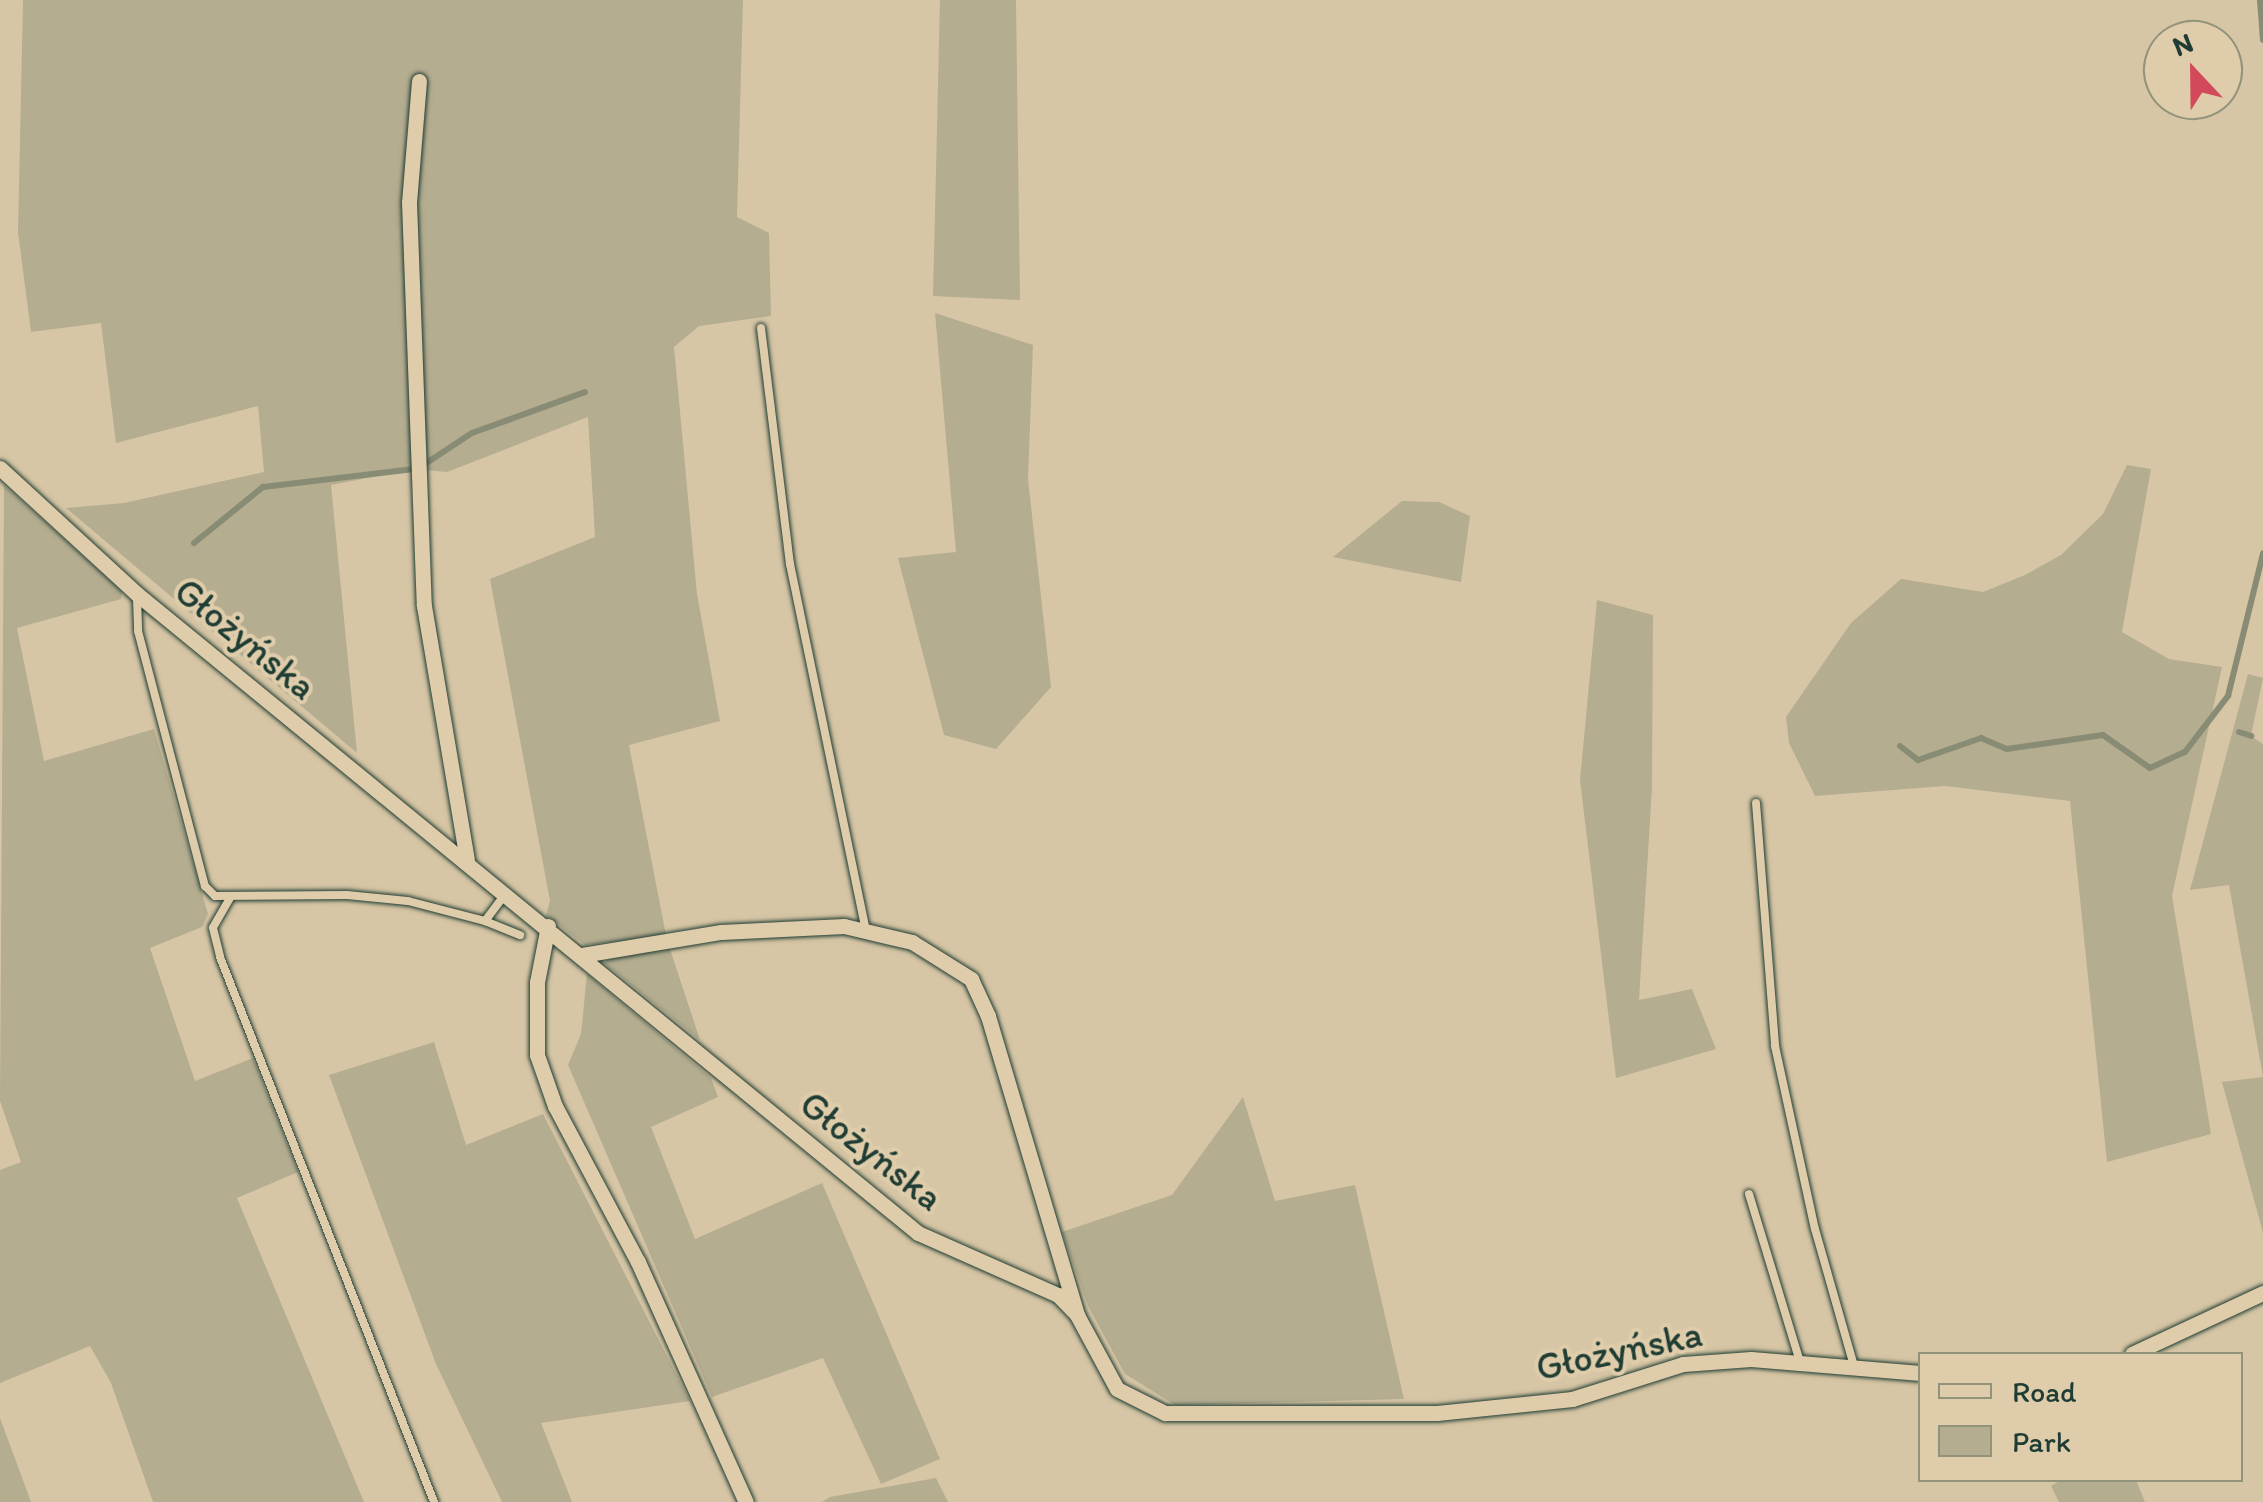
<!DOCTYPE html>
<html>
<head>
<meta charset="utf-8">
<style>
  body { margin:0 }
  #map { position:relative; width:2263px; height:1502px; overflow:hidden; background:#d7c6a5; font-family:Itim,sans-serif }
  div>[style] { position:absolute }
  .green>* { inset:0; background:#b5ad90 }
  .stream>* { height:6px; margin:-3px; padding:0 3px; transform-origin:3px; border-radius:3px; background:#898c75 }
  .roads { filter:drop-shadow(0 0 2px #1f3d34) drop-shadow(0 0 2px #1f3d34) }
  .lane>* { height:8px; margin:-4px; padding:0 4px; transform-origin:4px; border-radius:4px; background:#dfccaa }
  .street>* { height:15px; margin:-7.5px; padding:0 7.5px; transform-origin:7.5px; border-radius:7.5px; background:#dfccaa }
  span { translate:-50% -50%; white-space:nowrap; text-align:center; line-height:1.15; -webkit-text-stroke:8px #dfccaa; paint-order:stroke }
  .street-label { font-size:38px; color:#1f3d34 }
  .legend { position:absolute; left:1918px; top:1352px; width:325px; height:130px; box-sizing:border-box; background:#dfccaa; border:2px solid #92937b; margin:0; padding:12px 18px; list-style:none; font-size:30px; color:#1f3d34 }
  .legend li { display:flex; align-items:center; gap:20px; height:50px }
  .legend b { width:50px; border:2px solid #92937b }
  .north { position:absolute; left:2143px; top:20px; width:100px; height:100px; box-sizing:border-box; background:#dfccaa; border:2px solid #92937b; border-radius:50%; rotate:338deg; font-size:28px; font-weight:700; line-height:40px; text-align:center; color:#1f3d34 }
  .north::after { content:''; display:block; margin:auto; width:35px; height:45px; background:#d1495b; clip-path:polygon(50% 0,100% 100%,50% 72%,0 100%) }
</style>
</head>
<body>
<div id="map">
  <div class="green">
    <i style="clip-path:polygon(23px 0,743px 0,737px 217px,769px 233px,771px 316px,699px 326px,674px 347px,697px 594px,720px 721px,629px 745px,666px 935px,585px 945px,546px 915px,550px 901px,490px 579px,595px 537px,588px 417px,447px 472px,414px 469px,331px 485px,357px 753px,66px 508px,124px 503px,264px 472px,258px 406px,116px 443px,101px 323px,31px 332px,18px 232px)"></i>
    <i style="clip-path:polygon(940px 0,1016px 0,1020px 300px,933px 296px)"></i>
    <i style="clip-path:polygon(935px 313px,1033px 345px,1028px 479px,1051px 687px,996px 749px,944px 735px,898px 558px,956px 552px)"></i>
    <i style="clip-path:polygon(2127px 465px,2151px 469px,2122px 632px,2169px 659px,2222px 667px,2172px 896px,2211px 1134px,2107px 1162px,2070px 801px,1945px 786px,1815px 796px,1789px 743px,1786px 717px,1851px 623px,1901px 579px,1983px 592px,2025px 575px,2061px 555px,2103px 514px)"></i>
    <i style="clip-path:polygon(4px 485px,122px 591px,121px 599px,17px 628px,44px 761px,154px 729px,208px 914px,202px 927px,150px 948px,195px 1081px,253px 1058px,298px 1172px,237px 1198px,364px 1502px,153px 1502px,111px 1383px,90px 1346px,0 1383px,0 1170px,21px 1162px,0 1101px)"></i>
    <i style="clip-path:polygon(1402px 501px,1439px 502px,1470px 516px,1461px 582px,1333px 557px)"></i>
    <i style="clip-path:polygon(1597px 600px,1653px 615px,1652px 788px,1639px 1000px,1692px 989px,1716px 1049px,1616px 1078px,1580px 780px)"></i>
    <i style="clip-path:polygon(2248px 674px,2263px 678px,2251px 736px,2263px 744px,2263px 1233px,2222px 1082px,2263px 1077px,2229px 885px,2190px 890px)"></i>
    <i style="clip-path:polygon(669px 946px,700px 1040px,604px 963px,614px 955px)"></i>
    <i style="clip-path:polygon(587px 974px,711px 1078px,718px 1097px,651px 1127px,695px 1239px,822px 1183px,940px 1459px,881px 1484px,823px 1358px,712px 1397px,568px 1065px,581px 1034px)"></i>
    <i style="clip-path:polygon(434px 1042px,466px 1145px,543px 1114px,690px 1401px,541px 1423px,572px 1502px,502px 1502px,436px 1364px,329px 1075px)"></i>
    <i style="clip-path:polygon(1243px 1097px,1275px 1201px,1355px 1185px,1404px 1399px,1175px 1405px,1125px 1374px,1088px 1306px,1062px 1232px,1172px 1195px)"></i>
    <i style="clip-path:polygon(0 1418px,31px 1502px,0 1502px)"></i>
    <i style="clip-path:polygon(936px 1478px,948px 1502px,822px 1502px,830px 1497px)"></i>
    <i style="clip-path:polygon(2061px 1480px,2136px 1480px,2145px 1502px,2059px 1502px,2051px 1486px)"></i>
  </div>
  <div class="stream">
    <i style="left:2260px;top:0;width:40px;rotate:85.7deg"></i>
    <i style="left:428px;top:462px;width:53px;rotate:-33.4deg"></i>
    <i style="left:472px;top:433px;width:120px;rotate:-19.9deg"></i>
    <i style="left:194px;top:543px;width:89px;rotate:-39.1deg"></i>
    <i style="left:263px;top:487px;width:152px;rotate:-6.8deg"></i>
    <i style="left:2239px;top:732px;width:13px;rotate:18deg"></i>
    <i style="left:1900px;top:746px;width:23px;rotate:38deg"></i>
    <i style="left:1918px;top:760px;width:67px;rotate:-19.2deg"></i>
    <i style="left:1981px;top:738px;width:28px;rotate:23deg"></i>
    <i style="left:2007px;top:749px;width:97px;rotate:-8.3deg"></i>
    <i style="left:2103px;top:735px;width:57px;rotate:35.1deg"></i>
    <i style="left:2150px;top:768px;width:38px;rotate:-25deg"></i>
    <i style="left:2185px;top:752px;width:71px;rotate:-52.5deg"></i>
    <i style="left:2228px;top:696px;width:147px;rotate:-76.2deg"></i>
  </div>
  <div class="roads">
    <div class="lane">
      <i style="left:761px;top:328px;width:238px;rotate:83deg"></i>
      <i style="left:790px;top:564px;width:375px;rotate:78.3deg"></i>
      <i style="left:137px;top:598px;width:33px;rotate:88deg"></i>
      <i style="left:138px;top:631px;width:264px;rotate:75.3deg"></i>
      <i style="left:205px;top:886px;width:14px;rotate:45deg"></i>
      <i style="left:215px;top:896px;width:132px;rotate:-0.4deg"></i>
      <i style="left:347px;top:895px;width:61px;rotate:5.6deg"></i>
      <i style="left:408px;top:901px;width:80px;rotate:14.6deg"></i>
      <i style="left:485px;top:921px;width:31px;rotate:-53deg"></i>
      <i style="left:1756px;top:803px;width:244px;rotate:85.5deg"></i>
      <i style="left:1775px;top:1046px;width:187px;rotate:77.7deg"></i>
      <i style="left:1815px;top:1229px;width:142px;rotate:74.1deg"></i>
      <i style="left:230px;top:898px;width:34px;rotate:120deg"></i>
      <i style="left:213px;top:928px;width:30px;rotate:76deg"></i>
      <i style="left:220px;top:957px;width:586px;rotate:68.56deg"></i>
      <i style="left:485px;top:921px;width:38px;rotate:22deg"></i>
      <i style="left:1749px;top:1194px;width:172px;rotate:73.1deg"></i>
    </div>
    <div class="street">
      <i style="left:419px;top:81px;width:121px;rotate:94.7deg"></i>
      <i style="left:409px;top:202px;width:404px;rotate:87.9deg"></i>
      <i style="left:424px;top:606px;width:257px;rotate:80.4deg"></i>
      <i style="left:0;top:468px;width:186px;rotate:42.6deg"></i>
      <i style="left:137px;top:594px;width:1009px;rotate:39.29deg"></i>
      <i style="left:918px;top:1233px;width:153px;rotate:23.9deg"></i>
      <i style="left:1058px;top:1295px;width:28px;rotate:46deg"></i>
      <i style="left:1077px;top:1315px;width:84px;rotate:61.6deg"></i>
      <i style="left:1117px;top:1389px;width:54px;rotate:26.6deg"></i>
      <i style="left:1165px;top:1413px;width:272px"></i>
      <i style="left:1437px;top:1413px;width:136px;rotate:-5.9deg"></i>
      <i style="left:1572px;top:1399px;width:116px;rotate:-17.5deg"></i>
      <i style="left:1683px;top:1364px;width:68px;rotate:-4.2deg"></i>
      <i style="left:1751px;top:1359px;width:170px;rotate:4.7deg"></i>
      <i style="left:548px;top:926px;width:57px;rotate:101.1deg"></i>
      <i style="left:537px;top:982px;width:73px;rotate:90deg"></i>
      <i style="left:537px;top:1055px;width:54px;rotate:70.6deg"></i>
      <i style="left:555px;top:1106px;width:177px;rotate:62deg"></i>
      <i style="left:638px;top:1262px;width:263px;rotate:65.8deg"></i>
      <i style="left:582px;top:955px;width:141px;rotate:-9.4deg"></i>
      <i style="left:721px;top:932px;width:123px;rotate:-2.8deg"></i>
      <i style="left:844px;top:926px;width:70px;rotate:13.2deg"></i>
      <i style="left:912px;top:942px;width:70px;rotate:32.1deg"></i>
      <i style="left:971px;top:979px;width:41px;rotate:65.3deg"></i>
      <i style="left:988px;top:1016px;width:308px;rotate:73.4deg"></i>
      <i style="left:2132px;top:1354px;width:145px;rotate:-25deg"></i>
    </div>
  </div>
  <div class="street-label">
    <span style="left:245px;top:639px;rotate:39deg">Głożyńska</span>
    <span style="left:871px;top:1151px;rotate:38deg">Głożyńska</span>
    <span style="left:1619px;top:1351px;rotate:-12deg">Głożyńska</span>
  </div>
  <ul class="legend">
  <li><b style="height:12px;background:#dfccaa"></b>Road</li>
  <li><b style="height:28px;background:#b5ad90"></b>Park</li>
  </ul>
  <div class="north">N</div>
</div>
</body>
</html>
